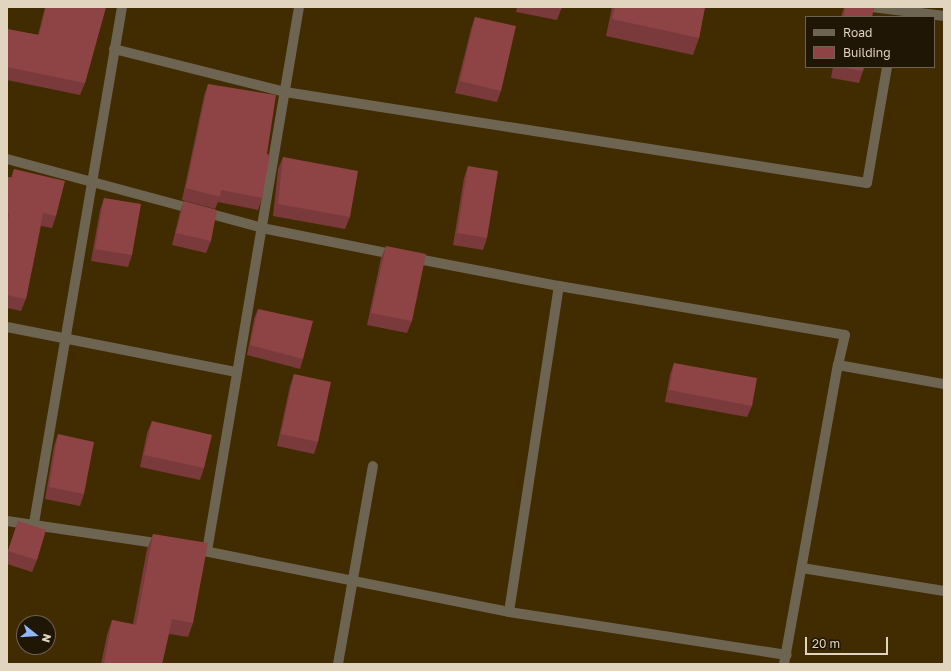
<!DOCTYPE html>
<html>
<head>
<meta charset="utf-8">
<style>
  body { margin:0 }
  #map { position:relative; width:951px; height:671px; overflow:hidden; background:#412b00; font-family:"Golos Text",sans-serif }
  div>[style] { position:absolute }
  .minor>* { height:10px; margin:-5px; padding:0 5px; transform-origin:5px; border-radius:5px; background:#6e6452 }
  .wall>* { inset:0; background:#7a3a3b }
  .building>* { inset:0; background:#8e4445 }
  span { translate:-50% -50%; white-space:nowrap; text-align:center; line-height:1.15; -webkit-text-stroke:4px #201606; paint-order:stroke }
  .frame { position:absolute; inset:0; border:8px solid #e2d5bf; pointer-events:none }
  .legend { position:absolute; left:805px; top:16px; width:130px; height:52px; box-sizing:border-box; background:#201606; border:1px solid #6e6250; margin:0; padding:5px 7px; list-style:none; font-size:12px; color:#e2d5bf }
  .legend li { display:flex; align-items:center; gap:8px; height:20px }
  .legend b { width:20px; border:1px solid #6e6250 }
  .north { position:absolute; left:16px; top:615px; width:40px; height:40px; box-sizing:border-box; background:#201606; border:1px solid #6e6250; border-radius:50%; rotate:107deg; font-size:11px; font-weight:700; line-height:16px; text-align:center; color:#e2d5bf }
  .north::after { content:''; display:block; margin:auto; width:14px; height:18px; background:#90b8fd; clip-path:polygon(50% 0,100% 100%,50% 72%,0 100%) }
  .scale { position:absolute; left:805px; top:637px; width:83px; height:18px; box-sizing:border-box; border:2px solid #e2d5bf; border-top:0; padding-left:5px; font-size:12px; line-height:14px; white-space:nowrap; color:#e2d5bf; -webkit-text-stroke:3px #201606; paint-order:stroke }
</style>
</head>
<body>
<div id="map">
  <div class="minor">
    <i style="left:872px;top:7px;width:73px;rotate:7.1deg"></i>
    <i style="left:114px;top:49px;width:176px;rotate:14.1deg"></i>
    <i style="left:285px;top:92px;width:589px;rotate:8.89deg"></i>
    <i style="left:867px;top:183px;width:118px;rotate:-80.2deg"></i>
    <i style="left:7px;top:159px;width:264px;rotate:15.1deg"></i>
    <i style="left:262px;top:228px;width:138px;rotate:11.3deg"></i>
    <i style="left:413px;top:258px;width:149px;rotate:10.9deg"></i>
    <i style="left:7px;top:327px;width:234px;rotate:11.1deg"></i>
    <i style="left:7px;top:521px;width:157px;rotate:8.4deg"></i>
    <i style="left:34px;top:523px;width:523px;rotate:-80.32deg"></i>
    <i style="left:194px;top:549px;width:321px;rotate:11.3deg"></i>
    <i style="left:509px;top:612px;width:330px;rotate:-81.3deg"></i>
    <i style="left:559px;top:286px;width:290px;rotate:9.7deg"></i>
    <i style="left:845px;top:335px;width:31px;rotate:103deg"></i>
    <i style="left:207px;top:551px;width:552px;rotate:-80.4deg"></i>
    <i style="left:802px;top:568px;width:144px;rotate:9.2deg"></i>
    <i style="left:509px;top:612px;width:281px;rotate:8.8deg"></i>
    <i style="left:338px;top:664px;width:201px;rotate:-80deg"></i>
    <i style="left:784px;top:664px;width:304px;rotate:-79.8deg"></i>
    <i style="left:838px;top:365px;width:108px;rotate:10.2deg"></i>
  </div>
  <div class="wall">
    <i style="clip-path:polygon(45px 7px,106px 7px,85px 83px,80px 95px,7px 80px,7px 29px,38px 35px)"></i>
    <i style="clip-path:polygon(517px 7px,562px 7px,557px 20px,516px 12px)"></i>
    <i style="clip-path:polygon(612px 7px,705px 7px,699px 38px,693px 55px,606px 36px)"></i>
    <i style="clip-path:polygon(844px 7px,874px 7px,872px 17px,841px 17px)"></i>
    <i style="clip-path:polygon(475px 17px,501px 91px,497px 102px,455px 93px,471px 29px)"></i>
    <i style="clip-path:polygon(833px 67px,864px 67px,863px 71px,859px 83px,831px 78px)"></i>
    <i style="clip-path:polygon(208px 84px,267px 154px,262px 198px,258px 210px,218px 202px,215px 209px,182px 200px,204px 96px)"></i>
    <i style="clip-path:polygon(283px 157px,350px 217px,345px 229px,273px 216px,278px 169px)"></i>
    <i style="clip-path:polygon(468px 166px,487px 238px,483px 250px,453px 245px,464px 178px)"></i>
    <i style="clip-path:polygon(14px 169px,56px 216px,52px 228px,41px 226px,26px 299px,21px 311px,7px 308px,7px 177px,11px 177px)"></i>
    <i style="clip-path:polygon(104px 198px,132px 255px,128px 267px,91px 261px,100px 210px)"></i>
    <i style="clip-path:polygon(184px 201px,211px 241px,206px 253px,172px 245px,180px 212px)"></i>
    <i style="clip-path:polygon(386px 246px,412px 321px,407px 333px,367px 325px,381px 258px)"></i>
    <i style="clip-path:polygon(258px 309px,303px 359px,300px 369px,247px 355px,254px 319px)"></i>
    <i style="clip-path:polygon(674px 363px,752px 406px,747px 417px,665px 402px,670px 375px)"></i>
    <i style="clip-path:polygon(294px 374px,318px 442px,314px 454px,277px 446px,290px 386px)"></i>
    <i style="clip-path:polygon(152px 421px,204px 468px,200px 480px,140px 467px,147px 433px)"></i>
    <i style="clip-path:polygon(58px 434px,84px 494px,80px 506px,45px 499px,54px 446px)"></i>
    <i style="clip-path:polygon(18px 521px,37px 560px,32px 572px,7px 564px,7px 554px)"></i>
    <i style="clip-path:polygon(153px 534px,193px 623px,188px 637px,169px 634px,162px 664px,101px 664px,107px 635px,112px 620px,133px 624px,147px 549px)"></i>
  </div>
  <div class="building">
    <i style="clip-path:polygon(46px 7px,106px 7px,85px 83px,7px 67px,7px 29px,39px 35px)"></i>
    <i style="clip-path:polygon(553px 7px,562px 7px,561px 9px)"></i>
    <i style="clip-path:polygon(615px 7px,705px 7px,699px 38px,612px 19px)"></i>
    <i style="clip-path:polygon(845px 7px,874px 7px,872px 17px,844px 17px)"></i>
    <i style="clip-path:polygon(475px 17px,516px 26px,501px 91px,460px 81px)"></i>
    <i style="clip-path:polygon(838px 67px,864px 67px,863px 71px)"></i>
    <i style="clip-path:polygon(208px 84px,276px 95px,267px 154px,270px 155px,262px 198px,221px 190px,220px 197px,186px 188px)"></i>
    <i style="clip-path:polygon(283px 157px,358px 171px,350px 217px,278px 204px)"></i>
    <i style="clip-path:polygon(468px 166px,498px 171px,487px 238px,457px 233px)"></i>
    <i style="clip-path:polygon(14px 169px,65px 181px,56px 216px,43px 213px,26px 299px,7px 295px,7px 225px,9px 214px,7px 213px,7px 177px,12px 178px)"></i>
    <i style="clip-path:polygon(104px 198px,141px 204px,132px 255px,95px 249px)"></i>
    <i style="clip-path:polygon(184px 201px,217px 210px,211px 241px,176px 233px)"></i>
    <i style="clip-path:polygon(386px 246px,426px 254px,412px 321px,371px 313px)"></i>
    <i style="clip-path:polygon(258px 309px,313px 321px,303px 359px,250px 345px)"></i>
    <i style="clip-path:polygon(674px 363px,757px 378px,752px 406px,669px 390px)"></i>
    <i style="clip-path:polygon(294px 374px,331px 382px,318px 442px,281px 434px)"></i>
    <i style="clip-path:polygon(152px 421px,212px 435px,204px 468px,144px 455px)"></i>
    <i style="clip-path:polygon(58px 434px,94px 442px,84px 494px,49px 487px)"></i>
    <i style="clip-path:polygon(18px 521px,46px 530px,37px 560px,8px 551px)"></i>
    <i style="clip-path:polygon(153px 534px,208px 543px,193px 623px,172px 619px,162px 664px,104px 664px,112px 620px,136px 625px)"></i>
  </div>
  <div class="frame"></div>
  <ul class="legend">
  <li><b style="height:5px;background:#6e6452"></b>Road</li>
  <li><b style="height:11px;background:#8e4445"></b>Building</li>
  </ul>
  <div class="north">N</div>
  <div class="scale">20 m</div>
</div>
</body>
</html>
